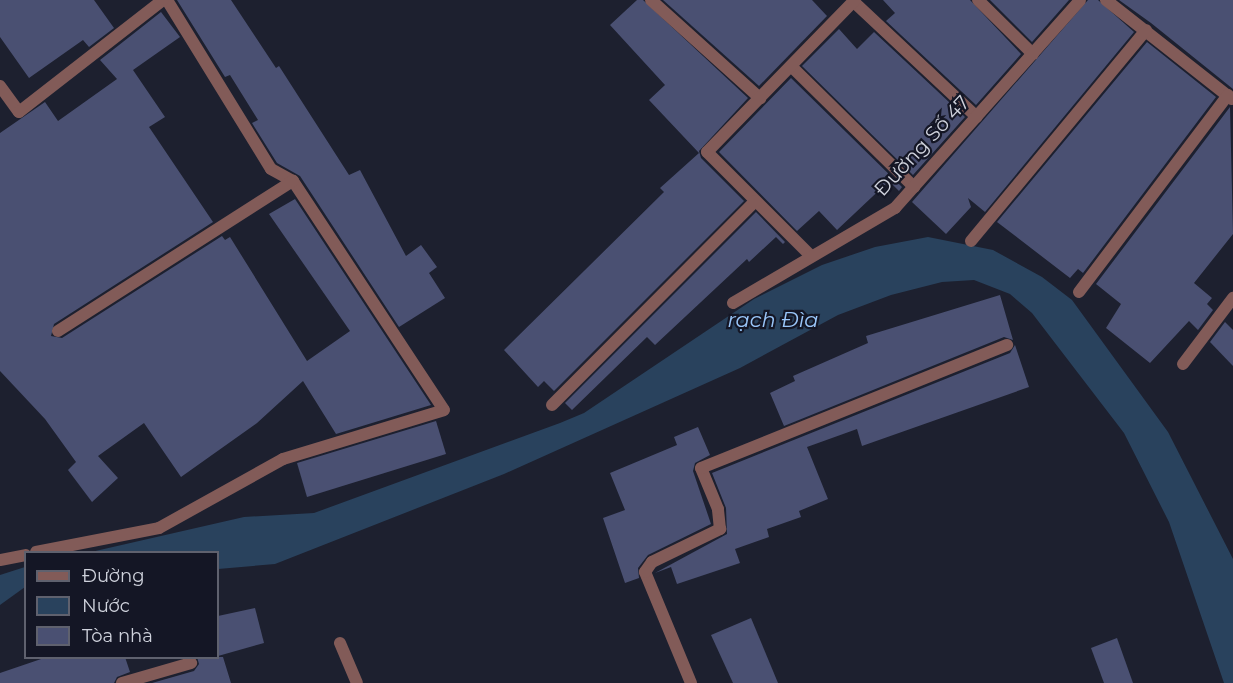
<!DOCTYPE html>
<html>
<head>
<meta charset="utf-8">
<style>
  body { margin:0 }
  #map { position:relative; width:1233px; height:683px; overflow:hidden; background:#1d202f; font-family:Montserrat,sans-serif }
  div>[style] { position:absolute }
  .water>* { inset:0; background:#29425d }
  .building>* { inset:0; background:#4a5072 }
  .lane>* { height:12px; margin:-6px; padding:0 6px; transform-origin:6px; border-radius:6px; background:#825b58 }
  .street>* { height:12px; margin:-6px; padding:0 6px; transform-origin:6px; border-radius:6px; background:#825b58 }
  span { translate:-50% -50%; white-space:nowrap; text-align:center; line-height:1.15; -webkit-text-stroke:4.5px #141625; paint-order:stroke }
  .street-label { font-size:20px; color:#cfd2dc }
  .water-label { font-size:21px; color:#99c5f8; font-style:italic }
  .legend { position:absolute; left:24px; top:551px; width:195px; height:108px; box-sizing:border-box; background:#141625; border:2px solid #5f616e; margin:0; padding:8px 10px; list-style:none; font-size:18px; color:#cfd2dc }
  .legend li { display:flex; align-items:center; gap:12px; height:30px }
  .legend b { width:30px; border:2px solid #5f616e }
</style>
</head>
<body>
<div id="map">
  <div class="water">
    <i style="clip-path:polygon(928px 237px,993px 250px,1042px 277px,1072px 300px,1168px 432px,1233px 559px,1233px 683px,1224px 683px,1169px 522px,1124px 433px,1032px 313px,1010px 294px,974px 280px,942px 282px,891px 295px,838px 315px,740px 368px,504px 474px,275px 564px,218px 569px,218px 552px,91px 552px,244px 517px,314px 513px,560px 423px,584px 413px,754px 299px,822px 265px,875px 247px)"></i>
    <i style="clip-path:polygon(25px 567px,25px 587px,0 605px,0 575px)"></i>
  </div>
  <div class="building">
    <i style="clip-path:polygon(0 0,94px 0,114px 28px,89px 47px,83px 40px,29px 78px,0 37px)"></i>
    <i style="clip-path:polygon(177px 0,231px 0,276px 68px,279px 66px,349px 175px,360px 170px,406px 256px,421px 245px,437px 267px,429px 273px,445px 298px,399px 327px,300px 176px,277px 163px,252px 123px,258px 120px,230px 75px,225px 77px)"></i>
    <i style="clip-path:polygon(637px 0,643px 0,748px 98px,699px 151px,701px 158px,744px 201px,554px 391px,544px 381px,538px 387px,504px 350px,664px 192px,660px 188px,699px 153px,649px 100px,665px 85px,610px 25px)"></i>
    <i style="clip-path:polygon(663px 0,812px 0,827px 16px,759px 86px)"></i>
    <i style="clip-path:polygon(883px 0,970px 0,1021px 54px,976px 105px,886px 21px,895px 13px)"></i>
    <i style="clip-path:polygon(990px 0,1069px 0,1032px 42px)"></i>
    <i style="clip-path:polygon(1088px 0,1098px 0,1134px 32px,985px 212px,968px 198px,971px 207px,946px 234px,912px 202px)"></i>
    <i style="clip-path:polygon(1119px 0,1233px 0,1233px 89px,1151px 23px)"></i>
    <i style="clip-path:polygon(161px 12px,180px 37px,133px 70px,165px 117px,149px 127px,213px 222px,54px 324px,51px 336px,62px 338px,222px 236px,225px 240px,230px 237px,307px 361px,350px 331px,269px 214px,295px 199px,431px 405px,336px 434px,303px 381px,257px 423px,181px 477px,144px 423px,98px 456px,118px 478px,92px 502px,68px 470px,76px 462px,45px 419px,0 371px,0 133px,45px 102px,58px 121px,117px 79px,100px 60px)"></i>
    <i style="clip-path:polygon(839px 29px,857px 49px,874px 32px,965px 117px,913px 175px,802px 66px)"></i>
    <i style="clip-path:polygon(1147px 42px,1216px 97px,1083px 273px,1078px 269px,1070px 278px,997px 222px)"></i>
    <i style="clip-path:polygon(791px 78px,902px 187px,899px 191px,889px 181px,837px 230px,819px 211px,797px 231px,719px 152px)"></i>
    <i style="clip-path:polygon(1230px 107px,1233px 234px,1194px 283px,1212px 298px,1207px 304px,1213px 310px,1198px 330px,1189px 321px,1150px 363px,1106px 328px,1121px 304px,1096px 284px)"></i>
    <i style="clip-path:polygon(756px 212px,785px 242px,783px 244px,776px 237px,749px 262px,747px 259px,655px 345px,647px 337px,572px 410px,565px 403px)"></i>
    <i style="clip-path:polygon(1000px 295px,1013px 340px,1004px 337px,784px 426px,770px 393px,795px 381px,793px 376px,868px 343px,866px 336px)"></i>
    <i style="clip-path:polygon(1225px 322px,1233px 330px,1233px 366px,1210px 342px)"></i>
    <i style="clip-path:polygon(1015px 345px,1029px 387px,862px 446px,857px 429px,807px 447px,828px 499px,799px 511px,801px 517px,767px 529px,769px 537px,735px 549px,740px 563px,677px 584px,671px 567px,655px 573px,727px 534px,726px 508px,712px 473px,1010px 353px)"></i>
    <i style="clip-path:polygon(436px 421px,446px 454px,307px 497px,297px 463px)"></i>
    <i style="clip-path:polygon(698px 427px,710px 455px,695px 463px,693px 471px,711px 524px,648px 555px,638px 568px,639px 578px,625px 583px,603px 518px,625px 510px,610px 473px,677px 445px,674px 437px)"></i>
    <i style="clip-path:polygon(255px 608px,264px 643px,218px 656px,218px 616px)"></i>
    <i style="clip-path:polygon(751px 618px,778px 683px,733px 683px,711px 635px)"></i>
    <i style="clip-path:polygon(1117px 638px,1133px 683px,1104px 683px,1091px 648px)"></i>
    <i style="clip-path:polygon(47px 657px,125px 657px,130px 672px,117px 677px,114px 683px,0 683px,0 673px)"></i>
    <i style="clip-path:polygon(197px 657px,223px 657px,231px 683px,152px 683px,194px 671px,199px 664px)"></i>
  </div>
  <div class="lane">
    <i style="left:167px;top:0;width:198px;rotate:58.4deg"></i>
    <i style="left:271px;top:169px;width:25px;rotate:29deg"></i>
    <i style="left:293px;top:181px;width:274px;rotate:56.6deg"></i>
    <i style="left:651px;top:0;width:147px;rotate:42deg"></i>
    <i style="left:978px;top:0;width:77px;rotate:44.5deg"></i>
    <i style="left:1106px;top:0;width:160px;rotate:38.2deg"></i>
    <i style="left:854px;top:2px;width:168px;rotate:43.1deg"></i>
    <i style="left:793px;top:68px;width:170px;rotate:44.5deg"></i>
    <i style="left:0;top:86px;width:32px;rotate:54deg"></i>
    <i style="left:19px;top:112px;width:182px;rotate:-37.9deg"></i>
    <i style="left:971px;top:241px;width:274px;rotate:-50.3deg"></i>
    <i style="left:811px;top:256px;width:147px;rotate:-135deg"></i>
    <i style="left:707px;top:152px;width:212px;rotate:-45.8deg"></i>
    <i style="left:1079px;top:292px;width:247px;rotate:-52.9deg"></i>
    <i style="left:733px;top:303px;width:188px;rotate:-30.4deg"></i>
    <i style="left:895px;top:208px;width:278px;rotate:-48.3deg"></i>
    <i style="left:1183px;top:364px;width:83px;rotate:-52.9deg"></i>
    <i style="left:552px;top:405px;width:288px;rotate:-45.1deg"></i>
    <i style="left:340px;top:643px;width:43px;rotate:67deg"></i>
    <i style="left:691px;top:683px;width:120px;rotate:-112.5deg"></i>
    <i style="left:645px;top:572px;width:12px;rotate:-55deg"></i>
    <i style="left:652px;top:562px;width:76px;rotate:-25.9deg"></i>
    <i style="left:720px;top:529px;width:20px;rotate:-96deg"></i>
    <i style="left:718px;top:509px;width:44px;rotate:-112.5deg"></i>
    <i style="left:701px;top:468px;width:330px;rotate:-21.9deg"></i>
  </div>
  <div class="street">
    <i style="left:58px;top:331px;width:279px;rotate:-32.6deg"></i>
    <i style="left:36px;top:552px;width:125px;rotate:-11deg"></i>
    <i style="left:159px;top:528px;width:142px;rotate:-29.1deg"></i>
    <i style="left:283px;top:459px;width:168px;rotate:-16.9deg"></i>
    <i style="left:0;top:560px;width:26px;rotate:-11deg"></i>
    <i style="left:122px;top:683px;width:72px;rotate:-16.2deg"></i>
  </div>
  <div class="street-label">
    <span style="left:922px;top:146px;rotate:-47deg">Đường Số 47</span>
  </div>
  <div class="water-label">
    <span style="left:773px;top:320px">rạch Đìa</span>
  </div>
  <ul class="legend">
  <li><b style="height:8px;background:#825b58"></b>Đường</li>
  <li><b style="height:16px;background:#29425d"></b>Nước</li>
  <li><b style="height:16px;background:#4a5072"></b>Tòa nhà</li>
  </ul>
</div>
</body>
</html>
